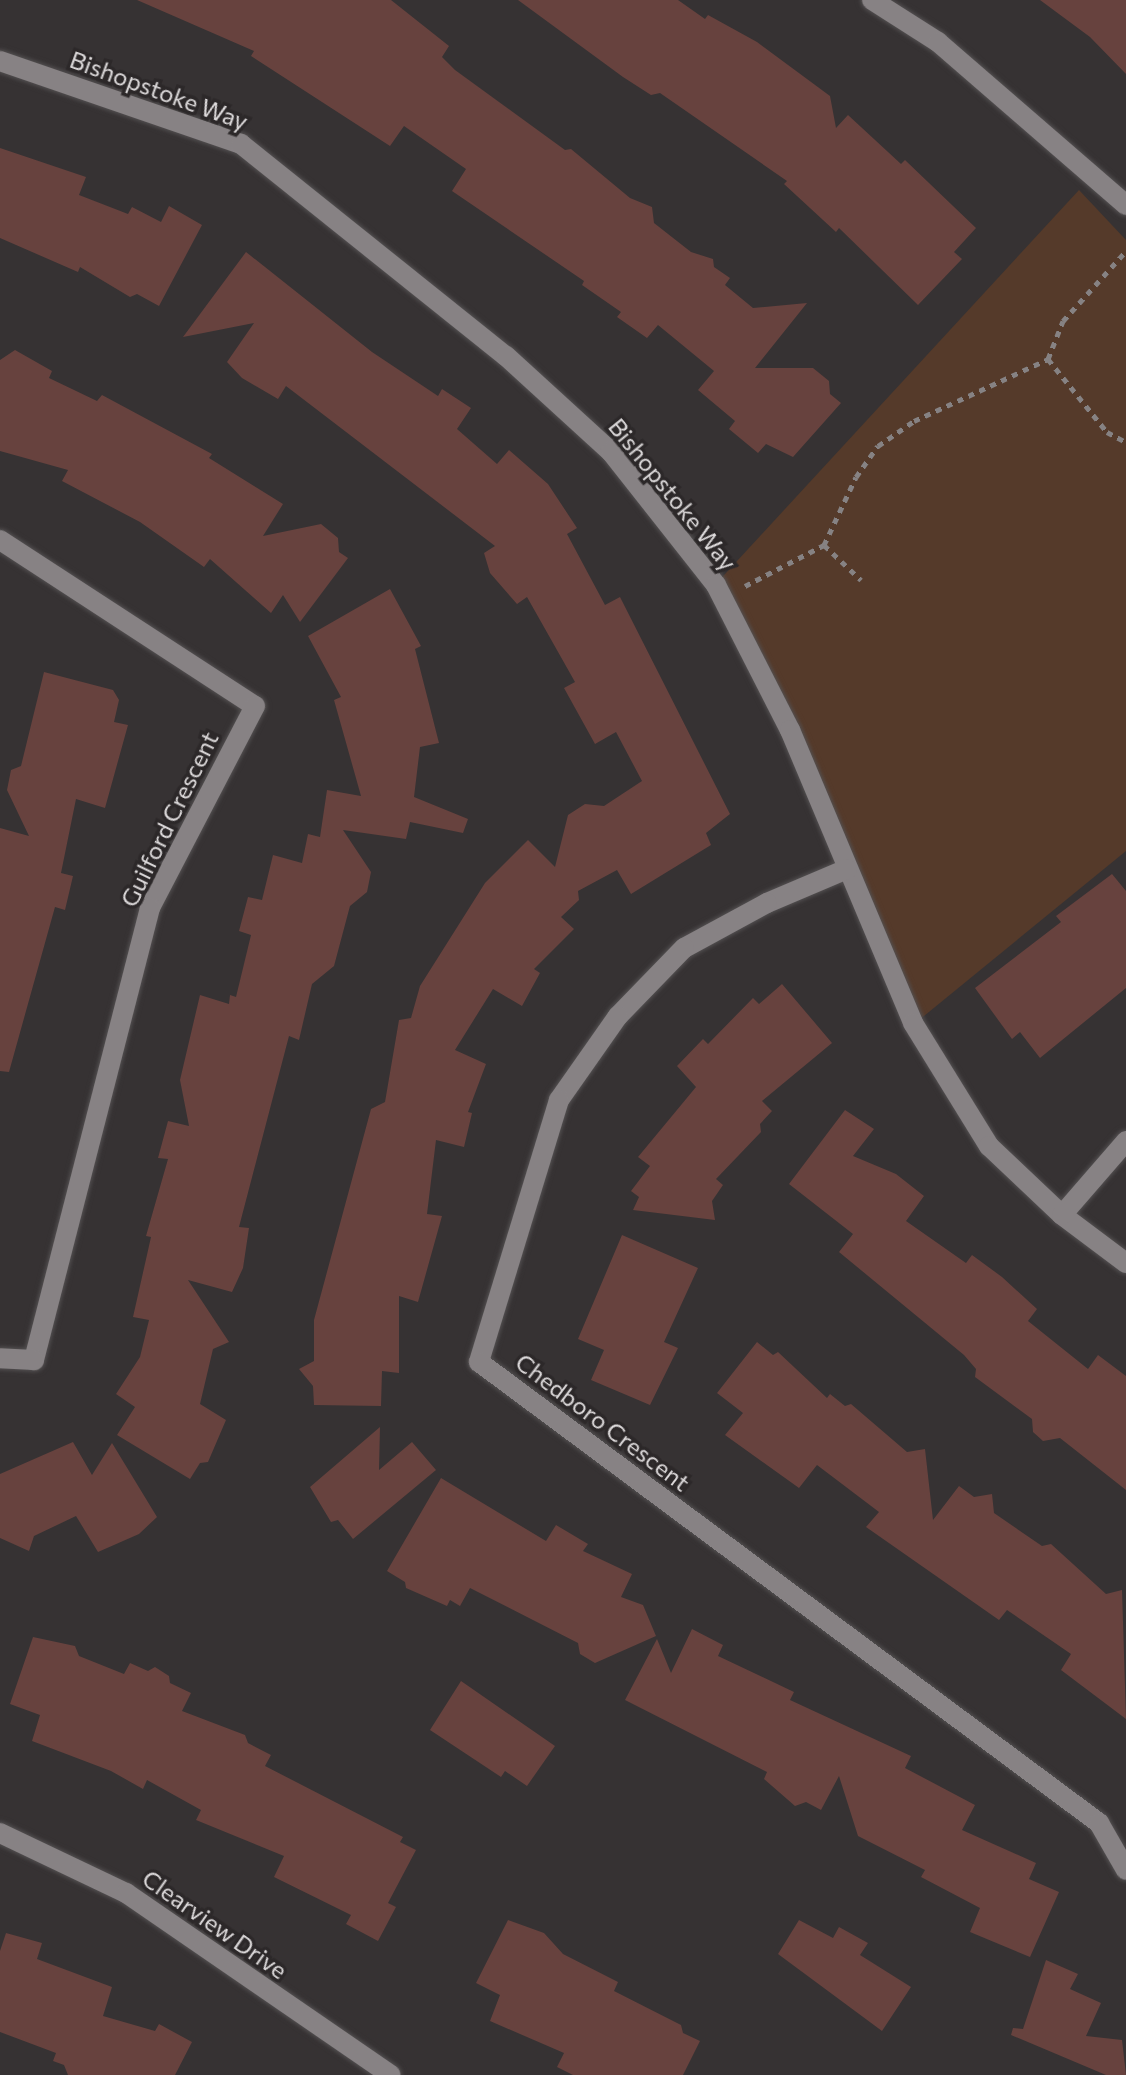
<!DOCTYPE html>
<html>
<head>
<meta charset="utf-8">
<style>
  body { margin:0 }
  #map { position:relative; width:1126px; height:2075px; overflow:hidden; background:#363233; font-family:Commissioner,sans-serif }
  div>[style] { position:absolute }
  .green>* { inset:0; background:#553a2a }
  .building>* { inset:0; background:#67423e }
  .path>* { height:5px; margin-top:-2.5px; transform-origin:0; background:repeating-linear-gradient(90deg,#868283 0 6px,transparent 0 12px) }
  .roads { filter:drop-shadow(0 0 2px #535051) drop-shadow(0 0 2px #535051) }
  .street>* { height:20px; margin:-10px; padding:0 10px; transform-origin:10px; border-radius:10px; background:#878284 }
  span { translate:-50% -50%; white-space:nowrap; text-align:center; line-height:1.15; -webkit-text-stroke:7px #2c2829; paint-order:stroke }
  .street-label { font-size:24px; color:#dedbdc }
</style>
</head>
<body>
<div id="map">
  <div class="green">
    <i style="clip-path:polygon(1079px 190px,1126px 240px,1126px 851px,913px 1025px,714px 586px)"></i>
  </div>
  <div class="building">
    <i style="clip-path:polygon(137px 0,391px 0,449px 46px,442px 57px,455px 70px,565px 150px,571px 149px,630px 198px,652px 207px,654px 223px,691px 252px,713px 259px,714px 267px,730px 278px,725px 285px,753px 308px,807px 303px,755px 368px,813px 368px,829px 381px,830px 394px,841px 403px,793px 457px,766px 444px,758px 453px,729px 429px,735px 421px,698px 390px,714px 371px,658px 325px,647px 338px,617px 317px,621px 312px,582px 285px,584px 281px,452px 191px,466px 169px,404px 126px,390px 146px,251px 56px,254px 51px)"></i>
    <i style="clip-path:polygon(518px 0,678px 0,705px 19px,708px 15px,757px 42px,830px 96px,836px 128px,848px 115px,901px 164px,905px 160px,976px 228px,954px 252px,962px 259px,918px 305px,839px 228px,836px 232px,784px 184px,787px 181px,660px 93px,651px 95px,623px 77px)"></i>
    <i style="clip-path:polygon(1040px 0,1126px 0,1126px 74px,1090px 37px)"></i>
    <i style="clip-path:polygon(0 148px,86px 177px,79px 195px,128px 214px,132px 207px,161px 222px,169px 206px,202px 225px,159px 306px,137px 294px,130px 297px,80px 267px,78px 272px,0 238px)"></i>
    <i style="clip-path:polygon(246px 252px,372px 352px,438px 396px,442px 389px,471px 408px,457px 429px,497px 464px,509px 450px,548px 484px,577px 528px,567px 534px,605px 605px,620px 597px,730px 814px,706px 833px,711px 845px,631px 894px,617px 870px,578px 891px,579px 900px,561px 917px,574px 929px,534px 969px,540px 973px,522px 1006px,493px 989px,455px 1050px,486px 1064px,468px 1112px,472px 1113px,464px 1147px,436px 1140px,427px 1214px,442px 1216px,418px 1302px,399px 1296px,399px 1373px,382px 1371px,381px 1406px,314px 1405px,313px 1386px,299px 1369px,314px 1361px,314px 1320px,371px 1109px,385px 1102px,399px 1020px,411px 1018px,420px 986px,485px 883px,528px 840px,555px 867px,568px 815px,585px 804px,604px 806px,642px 781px,616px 732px,595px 744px,564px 688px,575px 682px,527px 597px,517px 604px,490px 573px,484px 553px,495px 546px,286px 386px,278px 399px,242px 378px,227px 362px,254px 323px,183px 337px)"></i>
    <i style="clip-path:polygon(15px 350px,52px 371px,49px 378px,97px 401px,102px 395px,212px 454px,209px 458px,283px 504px,263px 536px,321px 524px,338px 538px,339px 552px,348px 558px,300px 622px,283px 595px,271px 613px,210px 559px,204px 567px,140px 522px,62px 481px,68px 470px,0 451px,0 360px)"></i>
    <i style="clip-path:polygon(390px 589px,421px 646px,415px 649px,439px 743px,420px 747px,414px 797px,468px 819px,463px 833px,410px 822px,406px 839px,343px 830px,371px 872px,367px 892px,350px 906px,334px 966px,312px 984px,299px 1040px,289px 1036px,239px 1227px,249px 1228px,243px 1268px,232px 1292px,188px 1280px,229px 1342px,213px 1349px,200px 1404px,226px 1420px,208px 1462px,200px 1463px,190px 1479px,117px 1435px,135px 1407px,116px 1394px,140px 1357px,149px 1320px,133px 1317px,151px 1237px,146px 1236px,168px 1159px,158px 1158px,168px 1121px,189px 1126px,180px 1080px,200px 995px,229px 1004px,230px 995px,236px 997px,251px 935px,239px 931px,248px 897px,262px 900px,273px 855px,302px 863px,308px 834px,320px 837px,327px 790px,361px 796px,334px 700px,341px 697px,308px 636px)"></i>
    <i style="clip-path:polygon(44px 672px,113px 690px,119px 700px,114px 722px,128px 725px,105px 808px,76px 799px,61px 873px,73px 876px,65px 910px,55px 907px,9px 1072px,0 1071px,0 828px,29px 836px,7px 790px,11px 770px,21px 766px)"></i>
    <i style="clip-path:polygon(1112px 874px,1126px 891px,1126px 988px,1040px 1058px,1020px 1032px,1012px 1039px,975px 988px,1061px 922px,1056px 916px)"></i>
    <i style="clip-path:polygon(782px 984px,832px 1043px,762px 1101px,772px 1111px,760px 1124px,761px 1132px,716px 1179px,723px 1185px,712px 1201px,715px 1220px,633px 1210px,639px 1197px,631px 1191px,650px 1166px,638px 1157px,696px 1087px,677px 1066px,703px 1039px,708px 1044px,753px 998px,759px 1004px)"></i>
    <i style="clip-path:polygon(845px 1110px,874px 1129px,853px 1156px,896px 1174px,924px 1196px,906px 1221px,966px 1263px,972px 1255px,1002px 1277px,1037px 1309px,1028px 1321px,1088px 1369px,1098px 1355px,1126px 1376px,1126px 1490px,1060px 1438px,1043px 1441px,1033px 1432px,1032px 1419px,975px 1377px,976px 1369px,964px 1355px,839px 1252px,853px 1234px,789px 1184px)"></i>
    <i style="clip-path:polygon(622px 1235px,698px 1268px,664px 1342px,678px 1348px,650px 1405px,591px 1380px,604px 1350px,578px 1339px)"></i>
    <i style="clip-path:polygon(757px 1342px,773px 1355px,778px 1352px,827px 1398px,830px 1394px,845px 1406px,851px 1404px,907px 1452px,925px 1449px,933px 1520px,959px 1486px,974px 1497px,992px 1494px,994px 1513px,1042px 1546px,1051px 1544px,1106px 1594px,1122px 1590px,1126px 1719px,1061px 1670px,1071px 1654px,1007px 1610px,999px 1620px,866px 1527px,879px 1512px,817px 1465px,799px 1488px,725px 1435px,743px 1413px,717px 1393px)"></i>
    <i style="clip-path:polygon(380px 1427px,379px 1470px,412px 1442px,436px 1470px,353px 1539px,338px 1520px,331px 1522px,310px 1487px)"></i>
    <i style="clip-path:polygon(73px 1442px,92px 1475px,112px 1443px,157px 1517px,139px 1534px,98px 1552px,76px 1516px,34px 1536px,29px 1551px,0 1538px,0 1474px)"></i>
    <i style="clip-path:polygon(441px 1478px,546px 1541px,556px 1525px,588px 1544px,583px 1551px,632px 1574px,621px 1597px,643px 1605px,656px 1636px,595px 1663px,580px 1654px,578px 1643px,470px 1588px,460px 1606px,450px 1600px,447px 1606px,406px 1588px,405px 1582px,387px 1571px)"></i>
    <i style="clip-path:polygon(692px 1629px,723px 1645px,718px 1656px,794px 1692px,790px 1700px,911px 1756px,905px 1768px,975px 1805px,962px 1830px,1036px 1863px,1029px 1879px,1059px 1892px,1030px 1957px,970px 1932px,980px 1908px,921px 1877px,925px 1870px,858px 1836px,839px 1776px,821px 1810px,806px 1802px,795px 1806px,764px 1779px,767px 1772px,625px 1700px,657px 1639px,671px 1673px)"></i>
    <i style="clip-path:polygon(33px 1637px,75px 1646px,79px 1656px,124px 1674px,130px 1663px,148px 1671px,155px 1667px,169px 1676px,170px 1683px,191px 1693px,182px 1711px,245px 1735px,248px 1743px,271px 1755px,265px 1766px,403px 1837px,400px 1842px,416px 1850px,388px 1903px,396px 1907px,378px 1941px,346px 1924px,351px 1915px,274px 1877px,284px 1856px,196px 1820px,201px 1810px,147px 1780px,143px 1789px,111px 1771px,32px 1741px,40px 1715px,10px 1704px)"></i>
    <i style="clip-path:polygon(461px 1681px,555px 1746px,527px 1786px,505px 1771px,501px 1777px,430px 1730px)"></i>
    <i style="clip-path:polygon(508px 1920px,544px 1933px,563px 1954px,618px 1982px,614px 1991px,681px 2025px,683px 2033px,700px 2041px,683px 2075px,573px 2075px,557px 2067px,564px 2053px,490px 2021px,500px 1995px,476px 1983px)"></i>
    <i style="clip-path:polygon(799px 1920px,833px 1938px,839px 1927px,868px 1943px,860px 1955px,911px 1987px,882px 2031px,778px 1954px)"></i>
    <i style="clip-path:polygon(6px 1933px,42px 1943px,37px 1959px,112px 1987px,103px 2016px,155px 2031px,159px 2024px,192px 2042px,175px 2075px,68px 2075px,64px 2065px,53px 2061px,56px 2053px,0 2032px,0 1951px)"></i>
    <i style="clip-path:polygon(1046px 1960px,1078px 1974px,1070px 1989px,1101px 2003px,1086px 2036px,1122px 2040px,1126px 2075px,1106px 2075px,1011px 2035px,1013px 2028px,1023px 2029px)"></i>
  </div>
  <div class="path">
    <i style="left:1048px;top:359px;width:94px;rotate:51.1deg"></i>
    <i style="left:1107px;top:432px;width:21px;rotate:28deg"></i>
    <i style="left:824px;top:545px;width:75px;rotate:-64.8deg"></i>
    <i style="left:856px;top:477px;width:38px;rotate:-55deg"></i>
    <i style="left:878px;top:446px;width:44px;rotate:-34.8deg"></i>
    <i style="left:914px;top:421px;width:148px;rotate:-24.8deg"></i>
    <i style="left:1048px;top:359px;width:41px;rotate:-68.5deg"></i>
    <i style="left:1063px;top:321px;width:94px;rotate:-48deg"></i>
    <i style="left:745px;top:586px;width:89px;rotate:-27.4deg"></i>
    <i style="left:824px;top:545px;width:51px;rotate:43.4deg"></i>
  </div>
  <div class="roads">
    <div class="street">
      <i style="left:872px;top:0;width:78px;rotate:32.5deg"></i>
      <i style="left:938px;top:42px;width:249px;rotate:40.9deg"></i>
      <i style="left:0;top:61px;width:255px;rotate:19deg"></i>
      <i style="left:241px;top:144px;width:339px;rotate:38.7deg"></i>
      <i style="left:506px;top:356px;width:142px;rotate:42.4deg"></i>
      <i style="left:611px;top:452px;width:169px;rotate:51.7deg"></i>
      <i style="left:716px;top:585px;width:163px;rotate:63deg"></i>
      <i style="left:790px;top:730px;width:318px;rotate:67.2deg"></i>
      <i style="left:913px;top:1023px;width:145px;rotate:58.3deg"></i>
      <i style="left:989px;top:1146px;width:100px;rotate:43.4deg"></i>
      <i style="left:1062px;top:1215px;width:80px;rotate:36.9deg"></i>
      <i style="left:0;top:540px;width:304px;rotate:33.1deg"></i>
      <i style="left:255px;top:706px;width:228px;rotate:117.5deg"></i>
      <i style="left:150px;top:908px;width:467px;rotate:104.4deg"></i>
      <i style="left:34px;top:1360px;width:34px;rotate:-177deg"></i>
      <i style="left:847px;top:869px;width:87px;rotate:157deg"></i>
      <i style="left:767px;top:903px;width:94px;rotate:151.5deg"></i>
      <i style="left:684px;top:948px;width:95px;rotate:134.1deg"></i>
      <i style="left:618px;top:1016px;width:103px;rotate:125.1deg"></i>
      <i style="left:559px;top:1100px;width:274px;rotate:107deg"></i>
      <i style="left:479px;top:1362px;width:773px;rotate:36.63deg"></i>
      <i style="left:1099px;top:1823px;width:54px;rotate:60.1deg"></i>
      <i style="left:1062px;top:1215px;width:98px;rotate:-49.1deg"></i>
      <i style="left:0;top:1833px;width:140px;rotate:25.5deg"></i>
      <i style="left:126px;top:1893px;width:321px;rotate:34.5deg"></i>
    </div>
  </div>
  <div class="street-label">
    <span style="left:159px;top:90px;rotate:20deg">Bishopstoke Way</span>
    <span style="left:673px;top:494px;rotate:51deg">Bishopstoke Way</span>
    <span style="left:169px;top:819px;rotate:-64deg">Guilford Crescent</span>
    <span style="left:603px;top:1422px;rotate:37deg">Chedboro Crescent</span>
    <span style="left:215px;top:1924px;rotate:35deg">Clearview Drive</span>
  </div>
</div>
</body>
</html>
